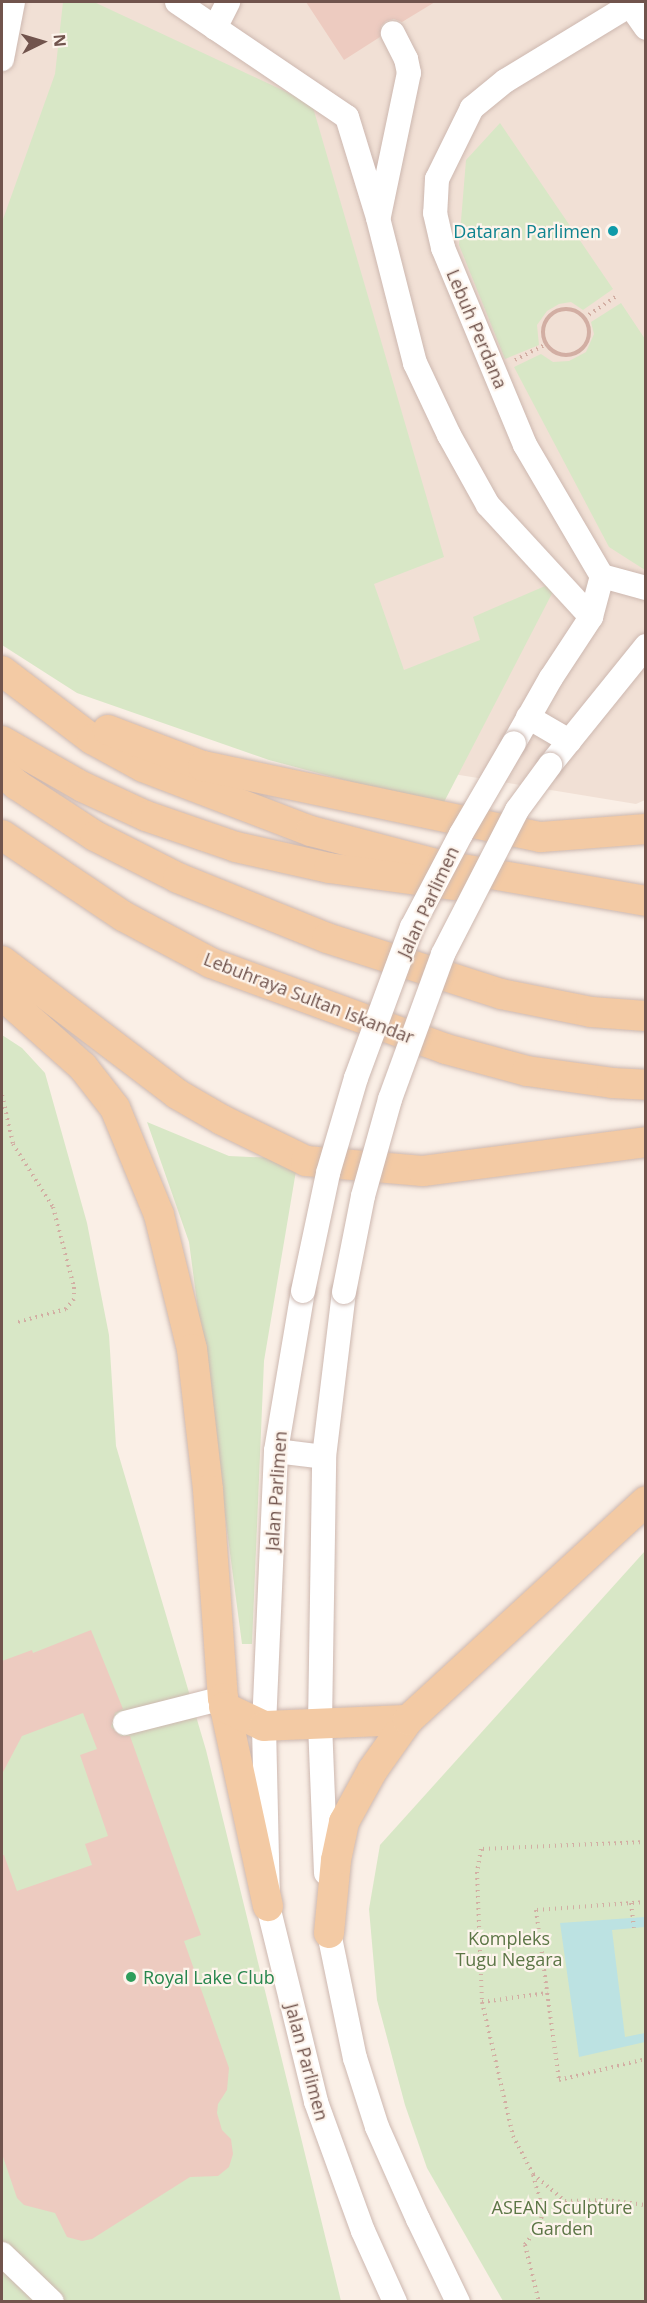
<!DOCTYPE html>
<html>
<head>
<meta charset="utf-8">
<style>
  body { margin:0 }
  #map { position:relative; width:647px; height:2303px; overflow:hidden; background:#faefe6; font-family:"Open Sans",sans-serif }
  div>[style] { position:absolute }
  .residential>* { inset:0; background:#f1e0d5 }
  .green>* { inset:0; background:#d8e7c6 }
  .water>* { inset:0; background:#bce2e2 }
  .building>* { inset:0; background:#edcbc0 }
  .path>* { height:4px; margin-top:-2px; transform-origin:0; background:repeating-linear-gradient(90deg,#d2aea3 0 1.5px,transparent 0 6px) }
  .path>.ring { margin:-2px; padding:0; box-sizing:content-box; background:none; border:4px solid #d2aea3; border-radius:50% }
  .roads { filter:drop-shadow(0 0 2px #cdb8b0) drop-shadow(0 0 2px #cdb8b0) }
  .minor>* { height:24px; margin:-12px; padding:0 12px; transform-origin:12px; border-radius:12px; background:#fff }
  .major>* { height:30px; margin:-15px; padding:0 15px; transform-origin:15px; border-radius:15px; background:#f3caa4 }
  .bridges { filter:drop-shadow(0 0 2px #cdb8b0) drop-shadow(0 0 2px #cdb8b0) }
  .minor-bridge>* { height:24px; margin:-12px; padding:0 12px; transform-origin:12px; border-radius:12px; background:#fff }
  .dots>* { width:16px; height:16px; translate:-50% -50%; box-sizing:border-box; border:3px solid #fdf4ec; border-radius:50% }
  span { translate:-50% -50%; white-space:nowrap; text-align:center; line-height:1.15; -webkit-text-stroke:4.5px #fdf4ec; paint-order:stroke }
  .culture-label { font-size:18px; color:#0d838f }
  .right { translate:-100% -50%; text-align:right }
  .street-label { font-size:18px; color:#71544d }
  .park-label { font-size:18px; color:#5c7646 }
  .leisure-label { font-size:18px; color:#27864d }
  .left { translate:0 -50%; text-align:left }
  .frame { position:absolute; inset:0; border:3px solid #71544d; pointer-events:none }
  .north { position:absolute; left:12px; top:12px; width:60px; height:60px; -webkit-text-stroke:4px #fdf4ec; paint-order:stroke; rotate:85deg; font-size:16px; font-weight:700; line-height:24px; text-align:center; color:#71544d }
  .north::after { content:''; display:block; margin:auto; width:21px; height:27px; background:#71544d; clip-path:polygon(50% 0,100% 100%,50% 72%,0 100%) }
</style>
</head>
<body>
<div id="map">
  <div class="residential">
    <i style="clip-path:polygon(2px 2px,645px 2px,645px 800px,636px 804px,276px 745px,2px 592px)"></i>
  </div>
  <div class="green">
    <i style="clip-path:polygon(63px 2px,94px 2px,312px 104px,444px 557px,374px 584px,404px 670px,480px 640px,473px 617px,559px 580px,442px 806px,269px 760px,77px 693px,2px 645px,2px 222px,55px 74px)"></i>
    <i style="clip-path:polygon(500px 123px,613px 289px,583px 310px,571px 302px,559px 304px,547px 311px,537px 325px,539px 345px,505px 359px,459px 245px,466px 160px)"></i>
    <i style="clip-path:polygon(621px 303px,645px 339px,645px 570px,609px 547px,514px 367px,541px 354px,553px 362px,569px 361px,586px 352px,594px 334px,591px 322px)"></i>
    <i style="clip-path:polygon(2px 1035px,22px 1048px,45px 1073px,87px 1223px,109px 1335px,116px 1446px,206px 1750px,341px 2301px,2px 2301px)"></i>
    <i style="clip-path:polygon(147px 1122px,229px 1156px,298px 1159px,264px 1361px,252px 1644px,242px 1644px,189px 1242px)"></i>
    <i style="clip-path:polygon(645px 1551px,645px 2301px,503px 2301px,427px 2168px,405px 2105px,377px 2000px,369px 1909px,380px 1845px)"></i>
  </div>
  <div class="water">
    <i style="clip-path:polygon(645px 1917px,645px 1927px,612px 1930px,625px 2037px,645px 2033px,645px 2042px,579px 2057px,560px 1923px)"></i>
  </div>
  <div class="building">
    <i style="clip-path:polygon(306px 2px,435px 2px,402px 22px,394px 19px,386px 21px,381px 26px,380px 37px,344px 60px)"></i>
    <i style="clip-path:polygon(91px 1630px,123px 1709px,115px 1713px,111px 1727px,121px 1736px,130px 1736px,201px 1935px,184px 1941px,229px 2068px,227px 2090px,218px 2104px,217px 2113px,222px 2130px,231px 2139px,233px 2154px,229px 2167px,218px 2176px,190px 2177px,92px 2239px,82px 2241px,67px 2237px,55px 2213px,24px 2205px,17px 2198px,2px 2154px,2px 1855px,4px 1855px,17px 1891px,92px 1865px,85px 1844px,108px 1836px,80px 1755px,97px 1749px,83px 1713px,22px 1736px,2px 1774px,2px 1661px,32px 1650px,33px 1653px)"></i>
  </div>
  <div class="path">
    <i class="ring" style="left:543px;top:309px;width:42px;height:42px"></i>
    <i style="left:584px;top:318px;width:40px;rotate:-34deg"></i>
    <i style="left:515px;top:360px;width:36px;rotate:-27deg"></i>
    <i style="left:2px;top:1095px;width:50px;rotate:77.3deg"></i>
    <i style="left:13px;top:1144px;width:75px;rotate:57.6deg"></i>
    <i style="left:53px;top:1207px;width:83px;rotate:75.3deg"></i>
    <i style="left:74px;top:1287px;width:12px;rotate:90deg"></i>
    <i style="left:74px;top:1299px;width:13px;rotate:129deg"></i>
    <i style="left:66px;top:1309px;width:50px;rotate:164.8deg"></i>
    <i style="left:646px;top:1842px;width:165px;rotate:177.6deg"></i>
    <i style="left:481px;top:1849px;width:23px;rotate:100deg"></i>
    <i style="left:477px;top:1872px;width:130px;rotate:87.8deg"></i>
    <i style="left:482px;top:2002px;width:138px;rotate:77deg"></i>
    <i style="left:513px;top:2136px;width:43px;rotate:62.2deg"></i>
    <i style="left:533px;top:2174px;width:42px;rotate:40.2deg"></i>
    <i style="left:565px;top:2201px;width:41px;rotate:-1.4deg"></i>
    <i style="left:606px;top:2200px;width:40px;rotate:7.1deg"></i>
    <i style="left:646px;top:1902px;width:110px;rotate:175.8deg"></i>
    <i style="left:536px;top:1910px;width:172px;rotate:82.3deg"></i>
    <i style="left:559px;top:2080px;width:89px;rotate:-13.6deg"></i>
    <i style="left:631px;top:1903px;width:25px;rotate:83deg"></i>
    <i style="left:482px;top:2002px;width:66px;rotate:-7.9deg"></i>
    <i style="left:533px;top:2175px;width:37px;rotate:74deg"></i>
    <i style="left:543px;top:2211px;width:13px;rotate:103deg"></i>
    <i style="left:540px;top:2224px;width:26px;rotate:126deg"></i>
    <i style="left:525px;top:2245px;width:59px;rotate:76.2deg"></i>
  </div>
  <div class="roads">
    <div class="minor">
      <i style="left:177px;top:2px;width:205px;rotate:34.1deg"></i>
      <i style="left:347px;top:117px;width:106px;rotate:72.9deg"></i>
      <i style="left:378px;top:218px;width:150px;rotate:75.7deg"></i>
      <i style="left:415px;top:363px;width:80px;rotate:64.7deg"></i>
      <i style="left:449px;top:435px;width:80px;rotate:60.9deg"></i>
      <i style="left:488px;top:505px;width:152px;rotate:47.4deg"></i>
      <i style="left:635px;top:2px;width:152px;rotate:148.7deg"></i>
      <i style="left:505px;top:81px;width:43px;rotate:140.7deg"></i>
      <i style="left:472px;top:108px;width:79px;rotate:116.2deg"></i>
      <i style="left:437px;top:179px;width:34px;rotate:93deg"></i>
      <i style="left:435px;top:213px;width:36px;rotate:77deg"></i>
      <i style="left:443px;top:248px;width:213px;rotate:67.4deg"></i>
      <i style="left:525px;top:445px;width:152px;rotate:59.6deg"></i>
      <i style="left:602px;top:576px;width:46px;rotate:15.3deg"></i>
      <i style="left:630px;top:5px;width:28px;rotate:55deg"></i>
      <i style="left:215px;top:28px;width:29px;rotate:-63deg"></i>
      <i style="left:2px;top:59px;width:58px;rotate:-79.1deg"></i>
      <i style="left:379px;top:216px;width:146px;rotate:-78.2deg"></i>
      <i style="left:409px;top:73px;width:14px;rotate:-102deg"></i>
      <i style="left:406px;top:59px;width:29px;rotate:-117deg"></i>
      <i style="left:528px;top:717px;width:48px;rotate:30.3deg"></i>
      <i style="left:514px;top:743px;width:75px;rotate:-60.4deg"></i>
      <i style="left:551px;top:678px;width:73px;rotate:-56.7deg"></i>
      <i style="left:591px;top:617px;width:42px;rotate:-75deg"></i>
      <i style="left:550px;top:765px;width:153px;rotate:-51.1deg"></i>
      <i style="left:303px;top:1291px;width:162px;rotate:99.6deg"></i>
      <i style="left:276px;top:1451px;width:275px;rotate:92.5deg"></i>
      <i style="left:264px;top:1726px;width:180px;rotate:88.7deg"></i>
      <i style="left:268px;top:1906px;width:202px;rotate:76.2deg"></i>
      <i style="left:316px;top:2102px;width:137px;rotate:70deg"></i>
      <i style="left:363px;top:2231px;width:78px;rotate:65.7deg"></i>
      <i style="left:276px;top:1451px;width:48px;rotate:7.1deg"></i>
      <i style="left:125px;top:1723px;width:101px;rotate:-14.3deg"></i>
      <i style="left:326px;top:1873px;width:148px;rotate:-92.3deg"></i>
      <i style="left:320px;top:1725px;width:268px;rotate:-89.1deg"></i>
      <i style="left:324px;top:1457px;width:166px;rotate:-83.1deg"></i>
      <i style="left:328px;top:1914px;width:19px;rotate:87deg"></i>
      <i style="left:329px;top:1933px;width:128px;rotate:78.3deg"></i>
      <i style="left:355px;top:2058px;width:72px;rotate:72.3deg"></i>
      <i style="left:377px;top:2127px;width:101px;rotate:66deg"></i>
      <i style="left:418px;top:2219px;width:92px;rotate:64.3deg"></i>
      <i style="left:2px;top:2254px;width:69px;rotate:43.8deg"></i>
    </div>
    <div class="major">
      <i style="left:2px;top:671px;width:113px;rotate:37.1deg"></i>
      <i style="left:92px;top:739px;width:58px;rotate:28.8deg"></i>
      <i style="left:143px;top:767px;width:180px;rotate:20.9deg"></i>
      <i style="left:311px;top:831px;width:133px;rotate:14.8deg"></i>
      <i style="left:440px;top:865px;width:209px;rotate:9.9deg"></i>
      <i style="left:108px;top:730px;width:102px;rotate:20.8deg"></i>
      <i style="left:203px;top:766px;width:345px;rotate:11.9deg"></i>
      <i style="left:541px;top:837px;width:105px;rotate:-4.4deg"></i>
      <i style="left:2px;top:741px;width:93px;rotate:29.6deg"></i>
      <i style="left:83px;top:787px;width:69px;rotate:24.7deg"></i>
      <i style="left:146px;top:816px;width:95px;rotate:19deg"></i>
      <i style="left:236px;top:847px;width:95px;rotate:12.7deg"></i>
      <i style="left:329px;top:868px;width:127px;rotate:7.7deg"></i>
      <i style="left:2px;top:772px;width:20px;rotate:41deg"></i>
      <i style="left:17px;top:785px;width:93px;rotate:33.2deg"></i>
      <i style="left:95px;top:836px;width:93px;rotate:26.8deg"></i>
      <i style="left:178px;top:878px;width:161px;rotate:21.9deg"></i>
      <i style="left:327px;top:938px;width:183px;rotate:17.8deg"></i>
      <i style="left:501px;top:994px;width:92px;rotate:11.3deg"></i>
      <i style="left:591px;top:1012px;width:55px;rotate:4.2deg"></i>
      <i style="left:2px;top:835px;width:146px;rotate:33.8deg"></i>
      <i style="left:123px;top:916px;width:100px;rotate:28.1deg"></i>
      <i style="left:211px;top:963px;width:250px;rotate:20.1deg"></i>
      <i style="left:446px;top:1049px;width:84px;rotate:15.2deg"></i>
      <i style="left:527px;top:1071px;width:86px;rotate:8deg"></i>
      <i style="left:612px;top:1083px;width:34px;rotate:3deg"></i>
      <i style="left:2px;top:961px;width:220px;rotate:37.2deg"></i>
      <i style="left:177px;top:1094px;width:52px;rotate:30deg"></i>
      <i style="left:222px;top:1120px;width:93px;rotate:26deg"></i>
      <i style="left:306px;top:1161px;width:117px;rotate:4.9deg"></i>
      <i style="left:423px;top:1171px;width:225px;rotate:-7.4deg"></i>
      <i style="left:2px;top:995px;width:108px;rotate:41.6deg"></i>
      <i style="left:83px;top:1067px;width:52px;rotate:52deg"></i>
      <i style="left:115px;top:1108px;width:116px;rotate:67.6deg"></i>
      <i style="left:159px;top:1215px;width:138px;rotate:76.2deg"></i>
      <i style="left:192px;top:1349px;width:142px;rotate:83.5deg"></i>
      <i style="left:208px;top:1490px;width:209px;rotate:85.9deg"></i>
      <i style="left:223px;top:1698px;width:213px;rotate:77.8deg"></i>
      <i style="left:224px;top:1707px;width:44px;rotate:25.4deg"></i>
      <i style="left:264px;top:1726px;width:144px;rotate:-2.4deg"></i>
      <i style="left:329px;top:1933px;width:73px;rotate:-84.5deg"></i>
      <i style="left:336px;top:1860px;width:39px;rotate:-78deg"></i>
      <i style="left:344px;top:1822px;width:58px;rotate:-61.2deg"></i>
      <i style="left:372px;top:1771px;width:62px;rotate:-54.8deg"></i>
      <i style="left:408px;top:1720px;width:323px;rotate:-42.6deg"></i>
    </div>
  </div>
  <div class="bridges">
    <div class="minor-bridge">
      <i style="left:303px;top:1291px;width:121px;rotate:-78deg"></i>
      <i style="left:328px;top:1173px;width:99px;rotate:-73.6deg"></i>
      <i style="left:356px;top:1078px;width:161px;rotate:-69.7deg"></i>
      <i style="left:412px;top:927px;width:105px;rotate:-62.2deg"></i>
      <i style="left:461px;top:834px;width:105px;rotate:-59.8deg"></i>
      <i style="left:344px;top:1292px;width:98px;rotate:-78.8deg"></i>
      <i style="left:363px;top:1196px;width:101px;rotate:-74.4deg"></i>
      <i style="left:390px;top:1099px;width:154px;rotate:-69.9deg"></i>
      <i style="left:443px;top:954px;width:162px;rotate:-62.8deg"></i>
      <i style="left:517px;top:810px;width:56px;rotate:-53.7deg"></i>
    </div>
  </div>
  <div class="dots">
    <i style="left:613px;top:231px;background:#0f9aa8"></i>
    <i style="left:131px;top:1977px;background:#2e9e5b"></i>
  </div>
  <div class="culture-label">
    <span class="right" style="left:601px;top:231px">Dataran Parlimen</span>
  </div>
  <div class="street-label">
    <span style="left:477px;top:329px;rotate:67deg">Lebuh Perdana</span>
    <span style="left:428px;top:902px;rotate:-65deg">Jalan Parlimen</span>
    <span style="left:309px;top:998px;rotate:21deg">Lebuhraya Sultan Iskandar</span>
    <span style="left:276px;top:1491px;rotate:-86deg">Jalan Parlimen</span>
    <span style="left:307px;top:2062px;rotate:75deg">Jalan Parlimen</span>
  </div>
  <div class="park-label">
    <span style="left:509px;top:1949px">Kompleks<br>Tugu Negara</span>
    <span style="left:562px;top:2218px">ASEAN Sculpture<br>Garden</span>
  </div>
  <div class="leisure-label">
    <span class="left" style="left:143px;top:1977px">Royal Lake Club</span>
  </div>
  <div class="frame"></div>
  <div class="north">N</div>
</div>
</body>
</html>
